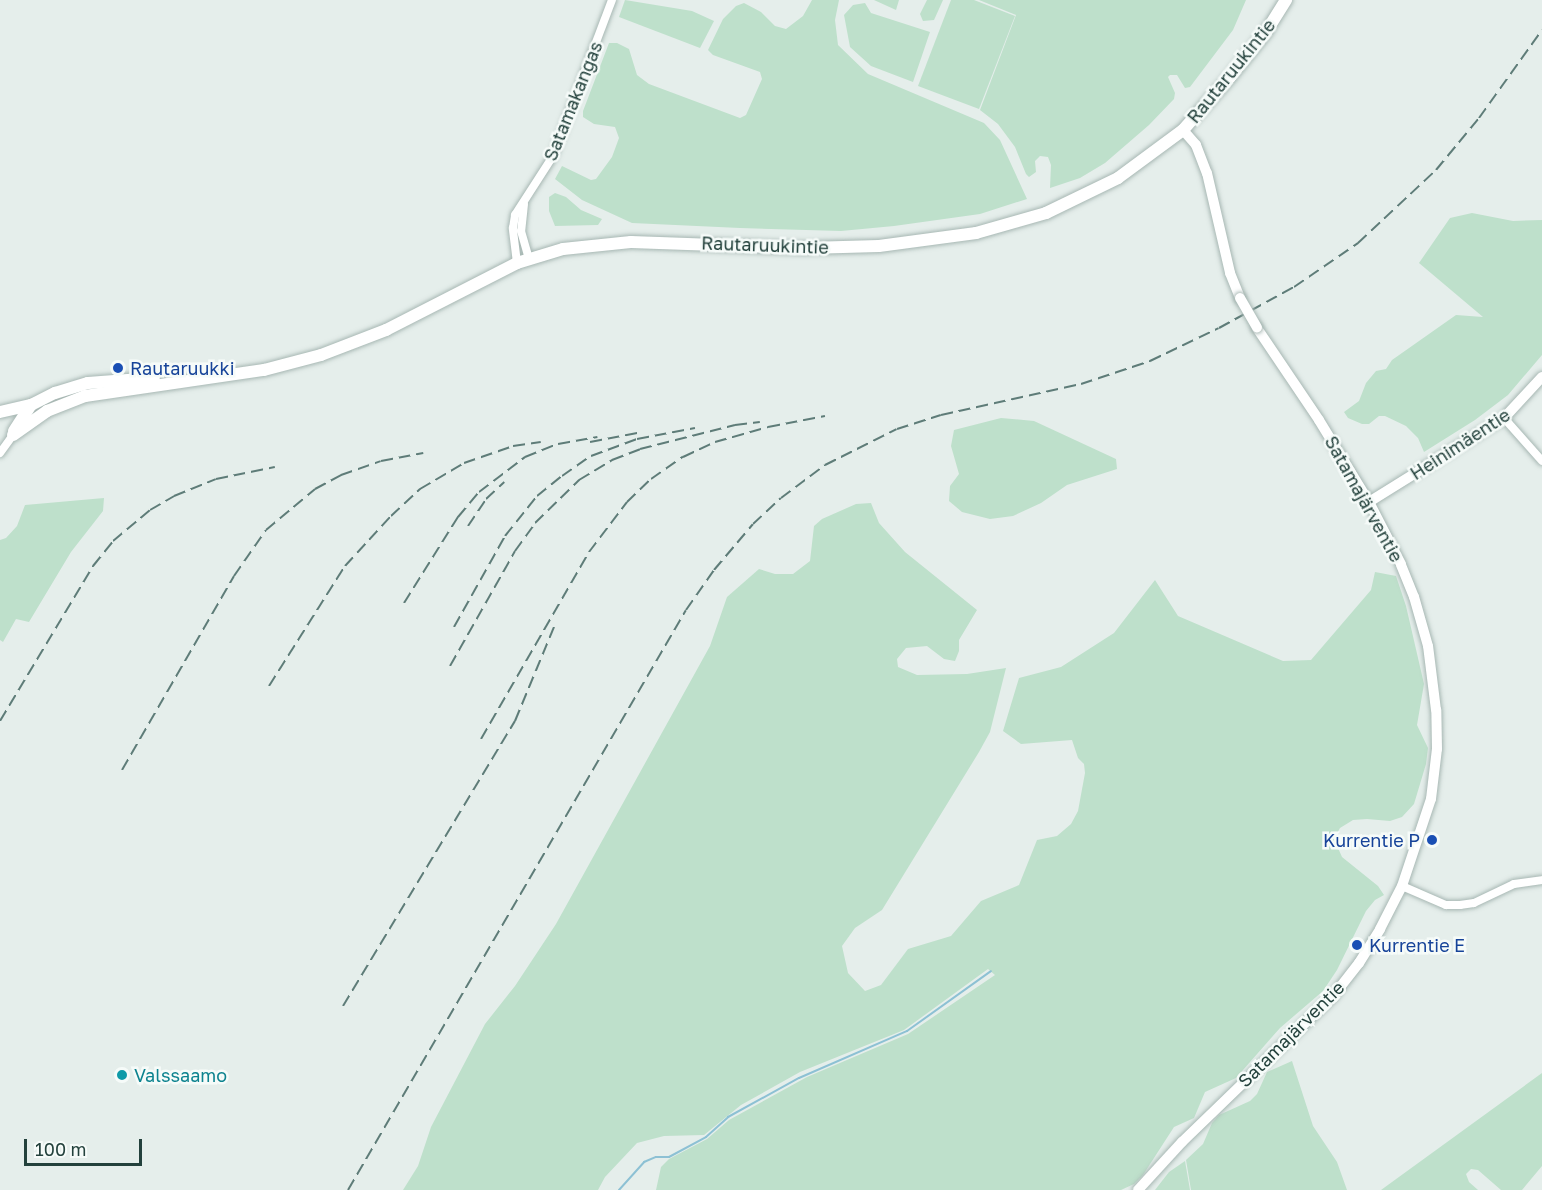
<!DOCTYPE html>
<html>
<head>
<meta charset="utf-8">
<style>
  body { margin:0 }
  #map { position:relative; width:1542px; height:1190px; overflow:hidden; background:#e5eeeb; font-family:"Golos Text",sans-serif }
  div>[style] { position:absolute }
  .green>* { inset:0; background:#bee0cb }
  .stream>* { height:2px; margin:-1px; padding:0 1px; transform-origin:1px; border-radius:1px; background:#8dc1d4 }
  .roads { filter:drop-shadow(0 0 2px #a7b7b3) drop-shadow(0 0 2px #a7b7b3) }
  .minor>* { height:8px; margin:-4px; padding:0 4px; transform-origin:4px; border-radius:4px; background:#fff }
  .tertiary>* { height:10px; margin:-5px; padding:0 5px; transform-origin:5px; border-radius:5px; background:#fff }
  .secondary>* { height:12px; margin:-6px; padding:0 6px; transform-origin:6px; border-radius:6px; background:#fff }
  .rail>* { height:2px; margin-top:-1px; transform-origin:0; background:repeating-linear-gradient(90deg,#5e7c78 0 12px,transparent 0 18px) }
  .bridges { filter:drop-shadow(0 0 2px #a7b7b3) drop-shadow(0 0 2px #a7b7b3) }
  .tertiary-bridge>* { height:10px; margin:-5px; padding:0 5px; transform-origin:5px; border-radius:5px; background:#fff }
  .dots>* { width:16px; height:16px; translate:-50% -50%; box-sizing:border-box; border:3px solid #f6fbf9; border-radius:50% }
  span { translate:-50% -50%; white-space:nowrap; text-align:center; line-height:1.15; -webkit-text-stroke:5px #f6fbf9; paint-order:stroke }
  .street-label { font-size:18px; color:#23413c }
  .transit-label { font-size:18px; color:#164399 }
  .left { translate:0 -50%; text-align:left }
  .right { translate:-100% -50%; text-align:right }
  .culture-label { font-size:18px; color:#0d838f }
  .scale { position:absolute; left:24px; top:1139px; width:118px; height:27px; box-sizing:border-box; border:3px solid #23413c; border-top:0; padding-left:8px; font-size:18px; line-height:21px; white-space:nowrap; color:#23413c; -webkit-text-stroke:4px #f6fbf9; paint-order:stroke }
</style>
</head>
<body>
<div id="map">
  <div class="green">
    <i style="clip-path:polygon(625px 0,692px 11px,714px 21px,700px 48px,619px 17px)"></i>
    <i style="clip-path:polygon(812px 0,839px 0,835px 20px,838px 45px,868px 74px,984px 123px,1000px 140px,1027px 199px,980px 214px,894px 226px,841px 231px,740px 228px,632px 223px,582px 200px,555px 179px,562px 166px,591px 180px,596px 179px,612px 157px,619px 138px,615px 127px,594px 124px,583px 117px,583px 111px,609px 43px,617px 43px,629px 49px,637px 75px,649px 84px,740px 118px,746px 115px,762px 79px,760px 72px,713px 55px,708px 50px,723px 19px,736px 6px,744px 3px,761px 12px,775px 26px,786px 29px,803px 16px)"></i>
    <i style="clip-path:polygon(874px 0,899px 0,896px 10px)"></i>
    <i style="clip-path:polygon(927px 0,943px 0,934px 20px,923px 21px,920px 14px)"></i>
    <i style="clip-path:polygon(951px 0,974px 0,1015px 16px,979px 109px,918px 86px)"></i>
    <i style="clip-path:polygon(979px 0,1246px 0,1233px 30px,1190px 87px,1185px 88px,1177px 75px,1170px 75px,1168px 77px,1175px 93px,1174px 99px,1149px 125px,1105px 163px,1080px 178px,1050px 188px,1051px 165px,1048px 157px,1040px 156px,1035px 161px,1036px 172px,1029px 177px,1026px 174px,1015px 147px,998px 124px,980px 110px,1016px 15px)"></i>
    <i style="clip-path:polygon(865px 3px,871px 13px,930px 32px,913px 82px,871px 66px,850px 47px,844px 15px,853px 5px)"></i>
    <i style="clip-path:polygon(555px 193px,566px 197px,581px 210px,602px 219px,598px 225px,555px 226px,549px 211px,549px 197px)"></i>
    <i style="clip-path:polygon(1472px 213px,1513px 221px,1542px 220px,1542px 355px,1508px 395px,1475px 420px,1424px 452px,1418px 438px,1406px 426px,1385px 416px,1379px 416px,1369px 424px,1362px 424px,1348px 418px,1344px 412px,1359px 401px,1366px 383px,1376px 371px,1386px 369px,1392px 360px,1456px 315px,1483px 317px,1419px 263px,1450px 218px)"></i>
    <i style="clip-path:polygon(1001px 418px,1034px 421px,1116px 459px,1117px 469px,1067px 485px,1041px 503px,1013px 516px,990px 519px,962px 512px,949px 501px,950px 486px,959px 474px,951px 446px,954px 430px)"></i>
    <i style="clip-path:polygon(104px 498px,103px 511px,71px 552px,29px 622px,16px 619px,3px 642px,0 640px,0 540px,6px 538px,17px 526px,25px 505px)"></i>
    <i style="clip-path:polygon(871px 503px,879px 523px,905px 552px,977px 610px,959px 640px,959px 651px,955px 661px,944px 659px,927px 646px,906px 648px,897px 659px,898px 667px,917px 675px,967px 674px,1006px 668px,990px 732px,979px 752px,882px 910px,855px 928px,842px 946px,848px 973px,865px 991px,881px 985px,908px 949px,951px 936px,981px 901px,1019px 885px,1037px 840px,1057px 836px,1071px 824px,1078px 811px,1085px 773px,1084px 764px,1078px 758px,1072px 740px,1021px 744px,1003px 731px,1019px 678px,1061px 667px,1114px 633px,1155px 580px,1178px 616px,1283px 661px,1311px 660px,1371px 590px,1375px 572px,1396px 576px,1406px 606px,1424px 684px,1417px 725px,1428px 748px,1426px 764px,1414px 804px,1402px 817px,1390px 821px,1367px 819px,1353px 820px,1340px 828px,1334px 839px,1342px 857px,1378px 886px,1384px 895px,1375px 900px,1366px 911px,1337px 970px,1323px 991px,1280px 1028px,1236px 1078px,1205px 1092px,1194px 1118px,1174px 1127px,1143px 1175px,1134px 1184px,1121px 1190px,656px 1190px,661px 1167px,669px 1159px,707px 1139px,729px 1120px,807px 1077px,908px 1034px,995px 975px,988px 969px,904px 1030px,800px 1072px,741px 1105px,704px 1135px,664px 1136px,637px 1143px,605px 1177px,598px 1190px,403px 1190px,418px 1166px,431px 1127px,485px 1024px,515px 986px,556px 924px,710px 646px,727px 597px,759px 569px,775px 574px,793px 574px,810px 561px,814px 526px,822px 519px,856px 504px)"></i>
    <i style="clip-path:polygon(1292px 1061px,1313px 1126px,1337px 1162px,1347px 1190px,1191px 1190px,1186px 1160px,1203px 1144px,1212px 1123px,1219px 1115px,1250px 1101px,1257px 1094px,1267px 1072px)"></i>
    <i style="clip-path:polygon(1542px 1073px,1542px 1166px,1522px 1190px,1501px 1190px,1478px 1170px,1471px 1169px,1466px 1174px,1469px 1182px,1478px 1190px,1381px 1190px)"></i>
    <i style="clip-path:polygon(1185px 1161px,1190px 1190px,1155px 1190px,1169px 1172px)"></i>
  </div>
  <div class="stream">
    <i style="left:619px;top:1190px;width:38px;rotate:-48deg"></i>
    <i style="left:644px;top:1162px;width:13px;rotate:-23deg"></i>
    <i style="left:656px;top:1157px;width:13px"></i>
    <i style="left:669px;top:1157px;width:42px;rotate:-28.4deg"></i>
    <i style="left:706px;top:1137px;width:30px;rotate:-42deg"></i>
    <i style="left:728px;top:1117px;width:81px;rotate:-28.8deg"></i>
    <i style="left:799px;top:1078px;width:118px;rotate:-23.5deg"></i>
    <i style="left:907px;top:1031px;width:103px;rotate:-35.5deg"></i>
  </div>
  <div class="roads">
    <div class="minor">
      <i style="left:524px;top:204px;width:27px;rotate:96deg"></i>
      <i style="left:521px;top:231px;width:29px;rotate:74deg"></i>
      <i style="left:517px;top:263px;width:35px;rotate:-97deg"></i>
      <i style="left:513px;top:228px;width:13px;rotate:-81deg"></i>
      <i style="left:515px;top:215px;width:70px;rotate:-57.2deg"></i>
      <i style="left:553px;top:156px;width:167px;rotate:-69.3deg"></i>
      <i style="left:1504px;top:418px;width:57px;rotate:48.5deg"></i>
      <i style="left:0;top:453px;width:22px;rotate:-54deg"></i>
      <i style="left:1402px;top:886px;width:48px;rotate:23.4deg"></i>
      <i style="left:1446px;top:905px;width:14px"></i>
      <i style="left:1460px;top:905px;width:14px;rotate:-8deg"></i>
      <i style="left:1474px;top:903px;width:44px;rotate:-25.4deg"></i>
      <i style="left:1514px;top:884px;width:28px;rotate:-8deg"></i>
    </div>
    <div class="tertiary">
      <i style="left:1183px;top:130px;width:20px;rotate:49deg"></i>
      <i style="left:1196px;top:145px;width:30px;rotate:69deg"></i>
      <i style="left:1207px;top:173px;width:103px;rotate:77deg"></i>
      <i style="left:1230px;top:273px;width:27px;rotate:68deg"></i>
      <i style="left:1369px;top:502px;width:159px;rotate:-31.9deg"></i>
      <i style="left:1504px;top:418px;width:56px;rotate:-47.2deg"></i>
      <i style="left:1138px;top:1190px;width:65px;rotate:-47.5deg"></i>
      <i style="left:1182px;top:1142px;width:211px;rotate:-44deg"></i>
      <i style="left:1334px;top:995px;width:41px;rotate:-52deg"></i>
      <i style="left:1359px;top:963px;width:40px;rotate:-58deg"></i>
      <i style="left:1380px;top:929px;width:48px;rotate:-62.9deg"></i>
      <i style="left:1402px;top:886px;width:92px;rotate:-71.6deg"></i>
      <i style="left:1431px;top:799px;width:50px;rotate:-83.2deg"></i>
      <i style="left:1437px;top:749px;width:39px;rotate:-91deg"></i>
      <i style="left:1436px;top:710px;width:64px;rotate:-97.1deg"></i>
      <i style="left:1428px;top:646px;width:51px;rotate:-105.9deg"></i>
      <i style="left:1414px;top:597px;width:35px;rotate:-112deg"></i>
      <i style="left:1401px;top:564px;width:70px;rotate:-117.3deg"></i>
      <i style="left:1369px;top:502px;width:96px;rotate:-121.4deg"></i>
      <i style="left:1319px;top:420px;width:111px;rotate:-124deg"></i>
    </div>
    <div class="secondary">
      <i style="left:0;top:412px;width:32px;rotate:-13deg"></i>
      <i style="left:14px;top:431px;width:31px;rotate:-57deg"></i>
      <i style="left:31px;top:405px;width:27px;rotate:-27deg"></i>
      <i style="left:55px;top:393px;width:34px;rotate:-17deg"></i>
      <i style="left:88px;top:383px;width:66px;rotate:-4.3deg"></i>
      <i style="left:13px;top:435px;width:42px;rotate:-35.2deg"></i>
      <i style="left:47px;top:411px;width:41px;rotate:-21.5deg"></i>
      <i style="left:85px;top:396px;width:181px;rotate:-8.3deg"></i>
      <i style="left:264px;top:370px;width:59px;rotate:-14.7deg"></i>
      <i style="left:321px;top:355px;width:70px;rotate:-21deg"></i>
      <i style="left:386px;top:330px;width:147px;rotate:-27.1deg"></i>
      <i style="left:517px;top:263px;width:48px;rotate:-16.9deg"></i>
      <i style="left:563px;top:249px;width:68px;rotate:-5.9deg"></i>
      <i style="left:631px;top:242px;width:176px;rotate:2deg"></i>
      <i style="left:807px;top:248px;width:72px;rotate:-1.6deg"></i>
      <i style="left:879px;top:246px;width:98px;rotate:-7.6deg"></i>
      <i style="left:976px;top:233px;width:73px;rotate:-15.9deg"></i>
      <i style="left:1046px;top:213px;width:80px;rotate:-25.9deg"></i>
      <i style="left:1118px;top:178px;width:81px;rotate:-36.4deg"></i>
      <i style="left:1183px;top:130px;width:71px;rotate:-48.4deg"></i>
      <i style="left:1230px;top:77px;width:58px;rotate:-51.3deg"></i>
      <i style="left:1266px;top:32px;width:38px;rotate:-58deg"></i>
    </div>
  </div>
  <div class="rail">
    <i style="left:590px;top:442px;width:48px;rotate:-10.8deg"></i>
    <i style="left:468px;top:526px;width:32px;rotate:-56deg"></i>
    <i style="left:486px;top:499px;width:25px;rotate:-43deg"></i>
    <i style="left:404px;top:603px;width:102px;rotate:-57.9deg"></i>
    <i style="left:458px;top:517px;width:33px;rotate:-50deg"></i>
    <i style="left:479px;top:492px;width:58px;rotate:-37.3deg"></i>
    <i style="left:525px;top:457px;width:35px;rotate:-22deg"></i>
    <i style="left:558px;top:444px;width:40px;rotate:-10deg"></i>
    <i style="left:454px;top:627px;width:104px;rotate:-60.7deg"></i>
    <i style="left:505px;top:536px;width:51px;rotate:-51.3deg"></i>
    <i style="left:537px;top:496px;width:32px;rotate:-39deg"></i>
    <i style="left:562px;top:476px;width:35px;rotate:-35deg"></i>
    <i style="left:591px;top:456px;width:49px;rotate:-20.3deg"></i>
    <i style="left:637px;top:439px;width:59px;rotate:-10.7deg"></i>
    <i style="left:450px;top:666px;width:132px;rotate:-60.5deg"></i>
    <i style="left:515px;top:551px;width:34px;rotate:-54deg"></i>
    <i style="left:535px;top:523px;width:62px;rotate:-44.3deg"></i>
    <i style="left:579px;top:480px;width:39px;rotate:-31deg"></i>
    <i style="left:612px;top:460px;width:30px;rotate:-21deg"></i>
    <i style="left:640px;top:449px;width:98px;rotate:-14.2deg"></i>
    <i style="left:735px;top:425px;width:25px;rotate:-7deg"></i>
    <i style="left:269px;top:686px;width:142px;rotate:-57.7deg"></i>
    <i style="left:345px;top:566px;width:68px;rotate:-47.4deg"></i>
    <i style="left:391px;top:516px;width:40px;rotate:-43deg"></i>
    <i style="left:420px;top:489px;width:51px;rotate:-30.6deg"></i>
    <i style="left:464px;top:463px;width:52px;rotate:-19.1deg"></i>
    <i style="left:513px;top:446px;width:28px;rotate:-8deg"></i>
    <i style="left:0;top:721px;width:181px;rotate:-59deg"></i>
    <i style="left:93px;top:566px;width:32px;rotate:-51deg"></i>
    <i style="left:113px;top:541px;width:48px;rotate:-40deg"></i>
    <i style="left:150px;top:510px;width:28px;rotate:-30deg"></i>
    <i style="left:174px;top:496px;width:45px;rotate:-22deg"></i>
    <i style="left:216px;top:479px;width:60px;rotate:-11.5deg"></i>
    <i style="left:481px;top:739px;width:216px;rotate:-60deg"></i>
    <i style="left:589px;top:552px;width:63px;rotate:-52.8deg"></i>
    <i style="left:627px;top:502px;width:33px;rotate:-44deg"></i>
    <i style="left:651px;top:479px;width:39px;rotate:-35deg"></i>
    <i style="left:683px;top:457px;width:35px;rotate:-25deg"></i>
    <i style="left:715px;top:442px;width:55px;rotate:-15.8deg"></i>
    <i style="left:768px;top:427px;width:58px;rotate:-10.9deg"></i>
    <i style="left:122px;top:770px;width:224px;rotate:-60deg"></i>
    <i style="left:234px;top:576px;width:56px;rotate:-55.2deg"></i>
    <i style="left:266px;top:530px;width:64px;rotate:-39.9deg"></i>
    <i style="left:315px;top:489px;width:30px;rotate:-28deg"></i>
    <i style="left:341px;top:475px;width:42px;rotate:-19.3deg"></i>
    <i style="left:381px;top:461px;width:43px;rotate:-10.8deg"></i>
    <i style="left:343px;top:1006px;width:333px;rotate:-58.9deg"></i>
    <i style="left:515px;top:721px;width:102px;rotate:-67.5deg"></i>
    <i style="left:348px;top:1190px;width:671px;rotate:-59.77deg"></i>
    <i style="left:686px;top:610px;width:49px;rotate:-55deg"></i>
    <i style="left:714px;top:570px;width:60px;rotate:-49.7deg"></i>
    <i style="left:753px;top:524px;width:38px;rotate:-43deg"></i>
    <i style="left:781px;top:498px;width:55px;rotate:-36.9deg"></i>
    <i style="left:825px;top:465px;width:80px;rotate:-26.6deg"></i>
    <i style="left:897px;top:429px;width:46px;rotate:-17.7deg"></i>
    <i style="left:941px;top:415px;width:143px;rotate:-12.5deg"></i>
    <i style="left:1081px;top:384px;width:73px;rotate:-18.4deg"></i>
    <i style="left:1150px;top:361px;width:76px;rotate:-25.6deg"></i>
    <i style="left:1219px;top:328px;width:85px;rotate:-28.7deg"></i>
    <i style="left:1294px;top:287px;width:78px;rotate:-34.5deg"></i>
    <i style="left:1358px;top:243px;width:107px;rotate:-43.1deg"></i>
    <i style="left:1436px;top:170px;width:67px;rotate:-50.4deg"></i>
    <i style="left:1479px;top:118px;width:108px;rotate:-54.4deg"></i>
  </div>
  <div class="bridges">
    <div class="tertiary-bridge">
      <i style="left:1240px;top:298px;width:34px;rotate:60deg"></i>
    </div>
  </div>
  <div class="dots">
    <i style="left:118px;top:368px;background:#1a4fb4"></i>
    <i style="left:1432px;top:840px;background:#1a4fb4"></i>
    <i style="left:1357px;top:945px;background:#1a4fb4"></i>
    <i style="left:122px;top:1075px;background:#0f9aa8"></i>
  </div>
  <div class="street-label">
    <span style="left:1231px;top:71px;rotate:-51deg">Rautaruukintie</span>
    <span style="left:573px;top:101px;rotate:-68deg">Satamakangas</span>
    <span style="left:765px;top:245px;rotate:2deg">Rautaruukintie</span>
    <span style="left:1460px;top:444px;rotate:-33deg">Heinimäentie</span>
    <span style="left:1364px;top:499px;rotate:61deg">Satamajärventie</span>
    <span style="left:1291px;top:1034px;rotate:-45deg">Satamajärventie</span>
  </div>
  <div class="transit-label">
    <span class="left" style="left:130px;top:368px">Rautaruukki</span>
    <span class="right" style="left:1420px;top:840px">Kurrentie P</span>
    <span class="left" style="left:1369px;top:945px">Kurrentie E</span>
  </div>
  <div class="culture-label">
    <span class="left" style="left:134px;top:1075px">Valssaamo</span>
  </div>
  <div class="scale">100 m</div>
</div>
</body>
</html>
